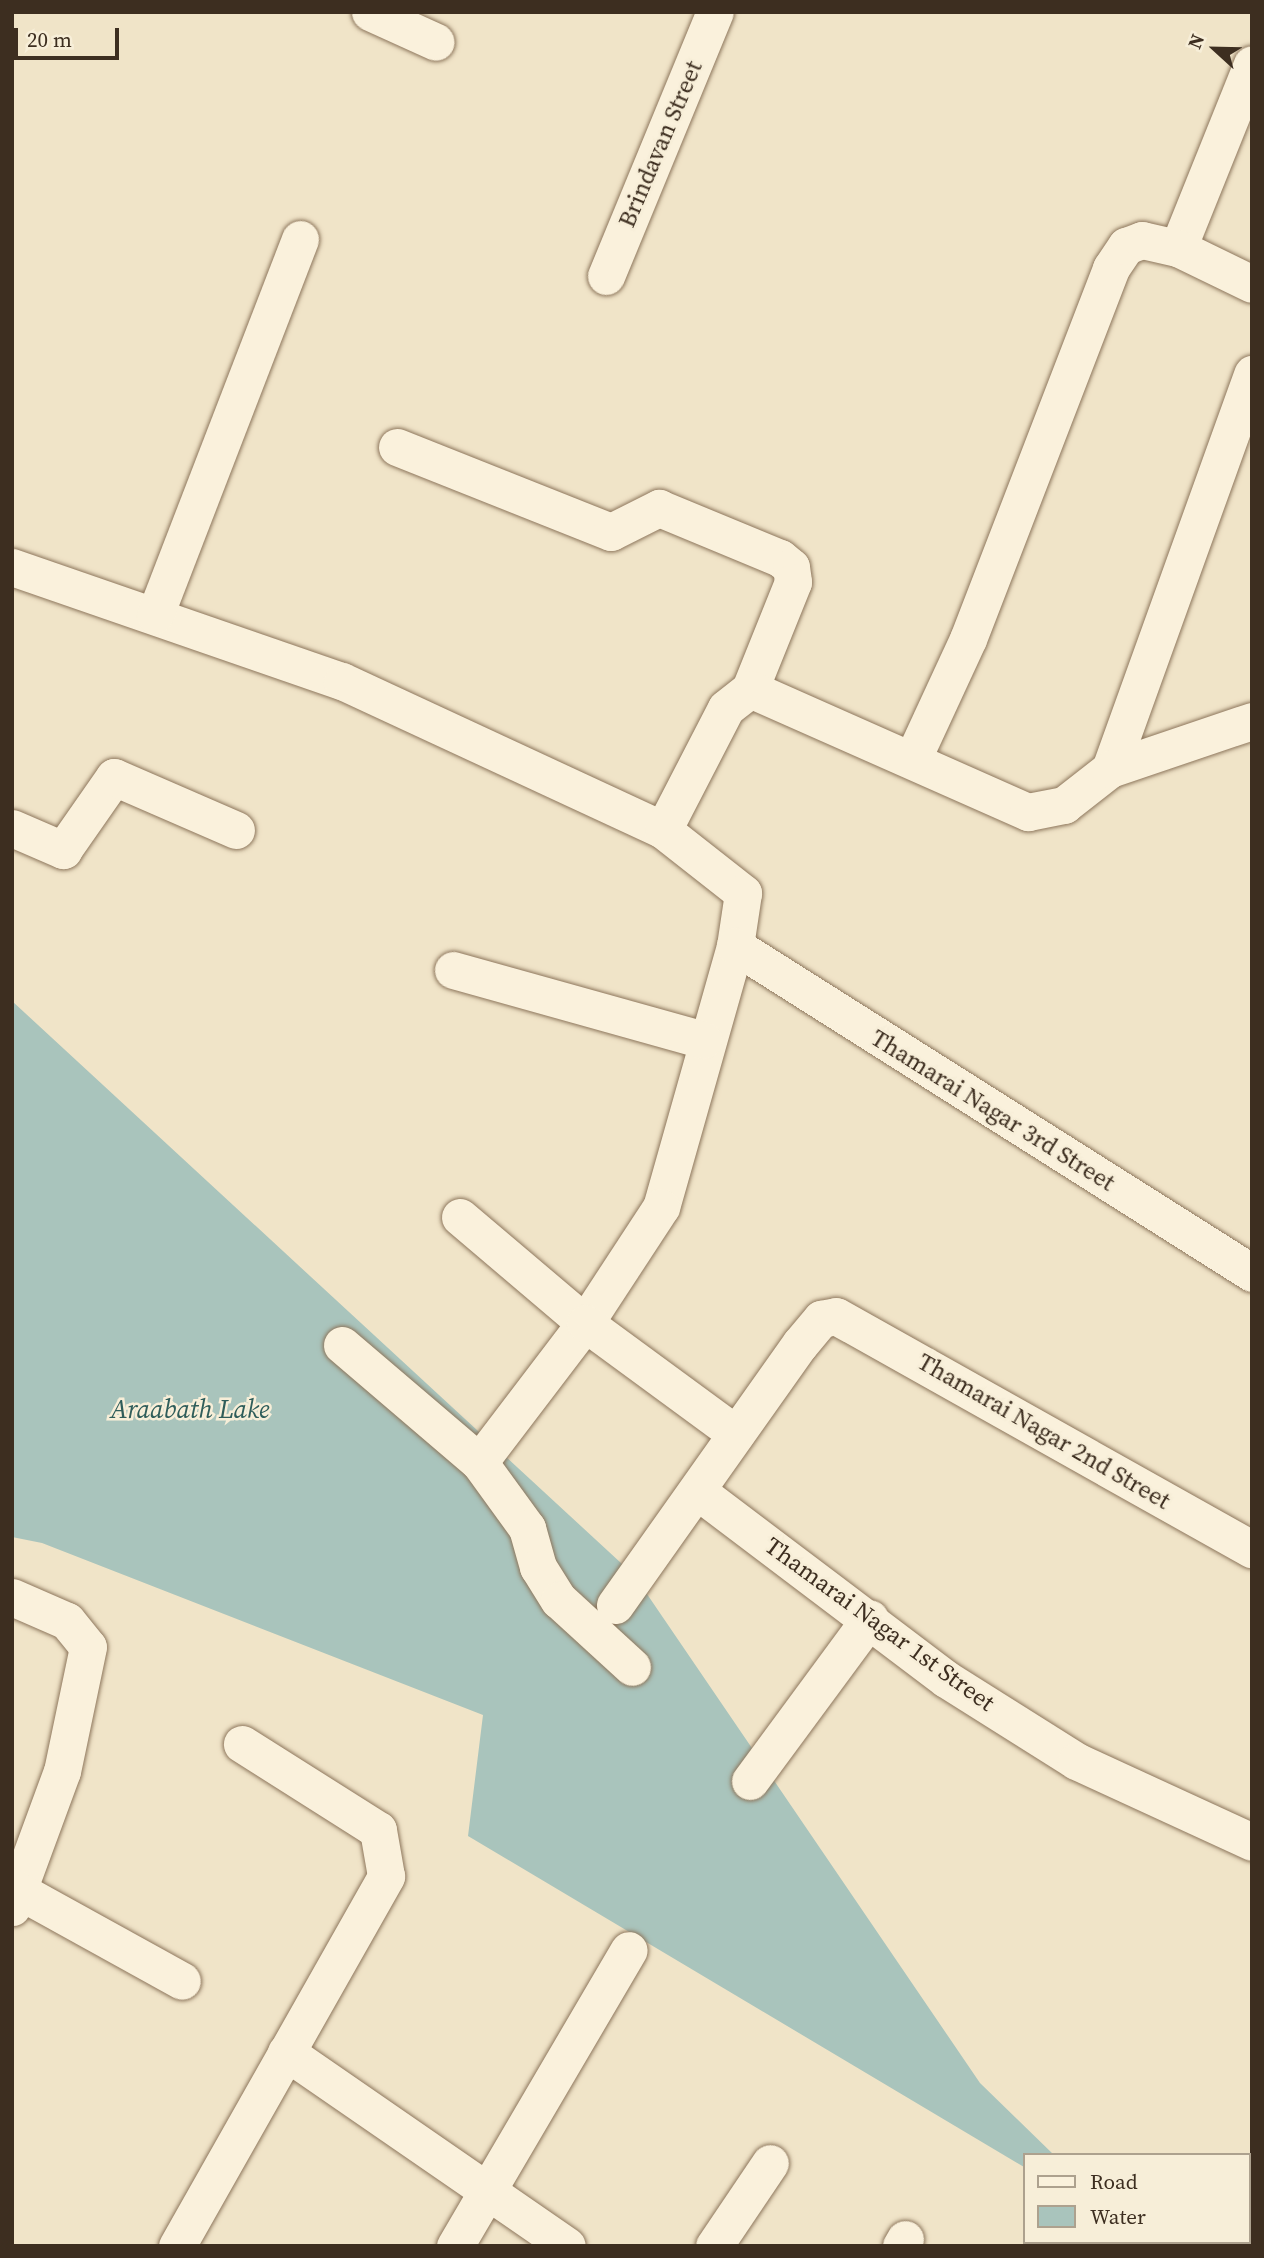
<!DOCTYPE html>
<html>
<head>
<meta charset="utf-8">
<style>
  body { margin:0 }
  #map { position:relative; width:1264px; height:2258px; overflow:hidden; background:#f0e4c8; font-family:"Source Serif 4",serif }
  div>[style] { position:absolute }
  .water>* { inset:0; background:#a9c4bc }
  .roads { filter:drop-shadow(0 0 2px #8d765c) drop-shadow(0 0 2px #8d765c) }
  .street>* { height:37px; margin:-18.5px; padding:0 18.5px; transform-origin:18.5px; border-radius:18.5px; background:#faf1dc }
  .secondary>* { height:38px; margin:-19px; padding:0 19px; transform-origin:19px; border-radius:19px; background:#faf1dc }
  span { translate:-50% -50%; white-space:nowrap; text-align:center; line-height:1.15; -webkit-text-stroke:5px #f7eed8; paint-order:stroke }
  .street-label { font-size:24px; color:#3d2e20 }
  .water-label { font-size:26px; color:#2f5d5a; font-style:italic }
  .frame { position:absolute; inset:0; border:14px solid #3d2e20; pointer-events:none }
  .legend { position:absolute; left:1023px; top:2153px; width:228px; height:91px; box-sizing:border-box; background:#f7eed8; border:2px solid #ada18e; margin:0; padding:9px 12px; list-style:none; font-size:21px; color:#3d2e20 }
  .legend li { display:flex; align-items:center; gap:14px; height:35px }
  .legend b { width:35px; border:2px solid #ada18e }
  .north { position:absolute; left:1180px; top:14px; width:70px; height:70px; -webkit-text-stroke:5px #f7eed8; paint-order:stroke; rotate:292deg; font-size:19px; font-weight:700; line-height:28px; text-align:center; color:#3d2e20 }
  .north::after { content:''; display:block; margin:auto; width:24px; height:32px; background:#3d2e20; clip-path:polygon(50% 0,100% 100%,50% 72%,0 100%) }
  .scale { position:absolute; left:14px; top:28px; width:105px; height:32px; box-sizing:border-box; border:4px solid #3d2e20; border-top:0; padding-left:9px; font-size:21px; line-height:24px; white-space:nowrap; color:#3d2e20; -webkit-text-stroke:5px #f7eed8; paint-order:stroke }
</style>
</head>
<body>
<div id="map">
  <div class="water">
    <i style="clip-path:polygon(12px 1001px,634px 1575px,980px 2083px,1054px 2155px,1024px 2155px,1024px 2167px,468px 1836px,483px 1715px,42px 1543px,12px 1537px)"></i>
  </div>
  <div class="roads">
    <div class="street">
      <i style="left:370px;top:12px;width:72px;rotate:24.4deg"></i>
      <i style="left:1178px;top:248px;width:198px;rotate:-68.1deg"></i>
      <i style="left:606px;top:276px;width:286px;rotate:-67.6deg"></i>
      <i style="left:397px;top:447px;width:230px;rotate:21.7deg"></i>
      <i style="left:611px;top:532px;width:54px;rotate:-26.6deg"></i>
      <i style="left:659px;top:508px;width:131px;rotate:22.5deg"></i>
      <i style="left:780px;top:558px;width:14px;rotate:39deg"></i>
      <i style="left:791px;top:567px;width:15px;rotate:82deg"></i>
      <i style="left:793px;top:582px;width:115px;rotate:111.9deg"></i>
      <i style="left:12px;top:567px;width:349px;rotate:19.1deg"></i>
      <i style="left:342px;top:681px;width:354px;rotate:24.9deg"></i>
      <i style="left:663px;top:830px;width:102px;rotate:38.2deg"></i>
      <i style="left:743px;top:893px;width:54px;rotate:98.6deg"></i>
      <i style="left:735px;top:946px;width:271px;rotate:105.8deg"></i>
      <i style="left:661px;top:1207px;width:139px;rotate:123.2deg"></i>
      <i style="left:585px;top:1323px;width:175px;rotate:127.3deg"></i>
      <i style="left:155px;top:615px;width:403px;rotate:-68.9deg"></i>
      <i style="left:913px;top:758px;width:131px;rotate:-65.2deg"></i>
      <i style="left:968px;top:639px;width:398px;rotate:-68.9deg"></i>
      <i style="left:1111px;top:268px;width:27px;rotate:-56deg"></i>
      <i style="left:1126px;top:246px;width:17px;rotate:-21deg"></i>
      <i style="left:1142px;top:240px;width:37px;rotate:13deg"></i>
      <i style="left:1178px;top:248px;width:82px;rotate:25.9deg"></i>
      <i style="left:1110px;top:769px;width:420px;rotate:-70.2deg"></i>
      <i style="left:12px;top:828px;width:56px;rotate:23.3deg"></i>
      <i style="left:63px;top:850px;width:89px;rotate:-55.1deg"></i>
      <i style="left:114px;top:777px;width:133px;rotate:23.5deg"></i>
      <i style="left:663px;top:830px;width:137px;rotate:-62.7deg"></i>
      <i style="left:726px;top:708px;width:31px;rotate:-38deg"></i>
      <i style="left:750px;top:689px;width:304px;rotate:23.9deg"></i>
      <i style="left:1028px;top:812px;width:37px;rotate:-11deg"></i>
      <i style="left:1064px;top:805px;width:58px;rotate:-38deg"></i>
      <i style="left:1110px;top:769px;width:150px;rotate:-18.7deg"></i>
      <i style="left:735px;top:946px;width:612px;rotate:32.31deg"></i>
      <i style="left:453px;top:970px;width:260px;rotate:15.6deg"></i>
      <i style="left:460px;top:1217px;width:164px;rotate:40.3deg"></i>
      <i style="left:585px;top:1323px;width:187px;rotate:36.3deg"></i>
      <i style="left:342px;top:1345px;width:180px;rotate:40.5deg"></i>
      <i style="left:479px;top:1462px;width:82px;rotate:54deg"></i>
      <i style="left:527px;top:1528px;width:41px;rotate:74.2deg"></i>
      <i style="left:538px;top:1567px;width:39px;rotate:58deg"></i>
      <i style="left:559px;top:1600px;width:99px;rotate:42.5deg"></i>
      <i style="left:700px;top:1493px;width:308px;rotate:37.1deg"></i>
      <i style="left:946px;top:1679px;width:154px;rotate:32.2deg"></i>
      <i style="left:1076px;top:1761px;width:194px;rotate:24.7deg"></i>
      <i style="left:12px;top:1597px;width:60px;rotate:23.6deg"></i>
      <i style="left:67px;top:1621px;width:33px;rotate:51deg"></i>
      <i style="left:88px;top:1647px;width:127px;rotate:101.8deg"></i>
      <i style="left:62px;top:1771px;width:145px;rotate:110.2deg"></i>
      <i style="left:615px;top:1605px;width:320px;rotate:-54.7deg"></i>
      <i style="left:800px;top:1344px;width:33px;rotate:-50deg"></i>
      <i style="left:821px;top:1319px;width:15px;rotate:-11deg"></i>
      <i style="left:836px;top:1316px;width:477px;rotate:29.3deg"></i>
      <i style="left:750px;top:1781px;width:202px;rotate:-53.6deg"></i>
      <i style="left:12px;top:1887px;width:194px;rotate:28.9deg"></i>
      <i style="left:286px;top:2052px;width:341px;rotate:34.6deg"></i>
      <i style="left:177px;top:2246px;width:425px;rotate:-60.5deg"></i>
      <i style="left:386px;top:1876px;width:47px;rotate:-99.9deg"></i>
      <i style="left:378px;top:1830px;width:161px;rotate:-147.7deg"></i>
      <i style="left:455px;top:2246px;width:343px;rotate:-59.6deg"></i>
      <i style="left:714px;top:2246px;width:100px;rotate:-56deg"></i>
      <i style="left:901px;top:2246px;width:8px;rotate:-60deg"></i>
    </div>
    <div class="secondary">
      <i style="left:1248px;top:2232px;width:18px;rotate:-77deg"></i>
    </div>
  </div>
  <div class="street-label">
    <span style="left:660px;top:144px;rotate:-67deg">Brindavan Street</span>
    <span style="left:993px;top:1110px;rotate:32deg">Thamarai Nagar 3rd Street</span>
    <span style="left:1044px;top:1431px;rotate:30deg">Thamarai Nagar 2nd Street</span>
    <span style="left:880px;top:1624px;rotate:36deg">Thamarai Nagar 1st Street</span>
  </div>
  <div class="water-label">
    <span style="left:190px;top:1410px">Araabath Lake</span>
  </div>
  <div class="frame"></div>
  <ul class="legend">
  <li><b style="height:9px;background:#faf1dc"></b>Road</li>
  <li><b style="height:19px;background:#a9c4bc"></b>Water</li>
  </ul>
  <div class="north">N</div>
  <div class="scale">20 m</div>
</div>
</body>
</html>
